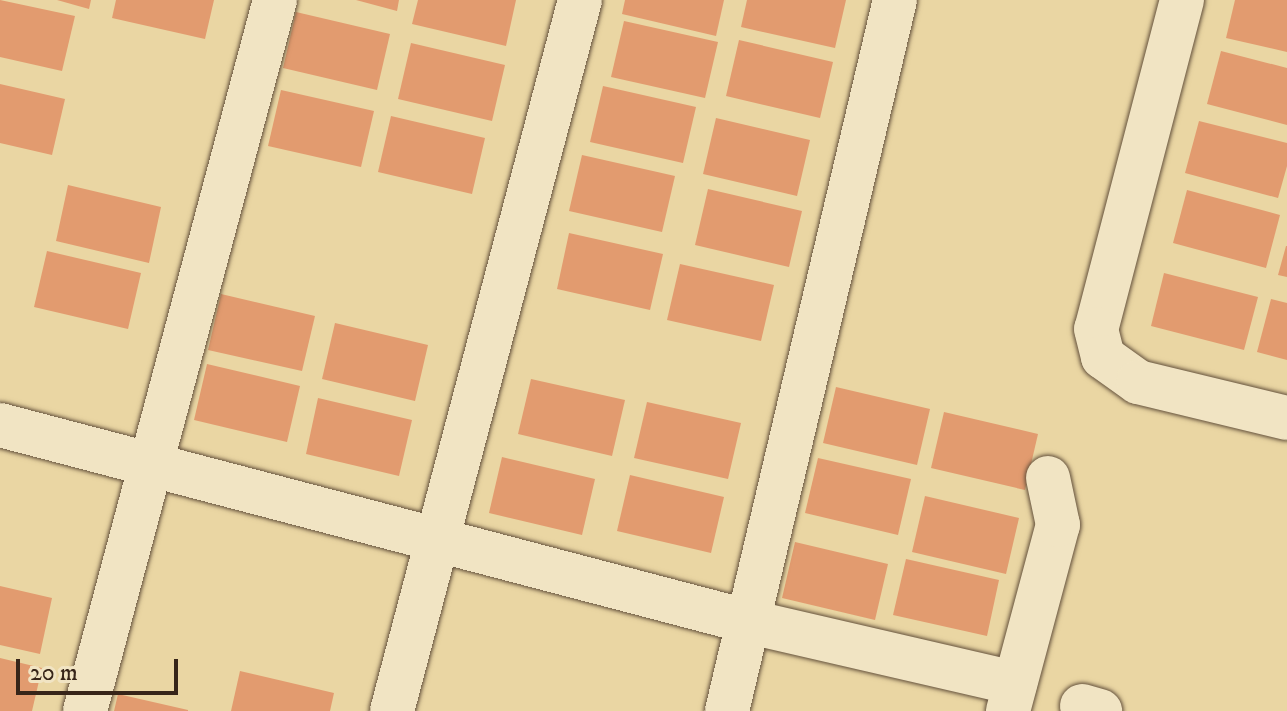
<!DOCTYPE html>
<html>
<head>
<meta charset="utf-8">
<style>
  body { margin:0 }
  #map { position:relative; width:1287px; height:711px; overflow:hidden; background:#ead6a3; font-family:"IM FELL DW Pica",serif }
  div>[style] { position:absolute }
  .building>* { inset:0; background:#e29b6f }
  .roads { filter:drop-shadow(0 0 2px #64513c) drop-shadow(0 0 2px #64513c) }
  .minor>* { height:44px; margin:-22px; padding:0 22px; transform-origin:22px; border-radius:22px; background:#f1e4c3 }
  span { translate:-50% -50%; white-space:nowrap; text-align:center; line-height:1.15; -webkit-text-stroke:6px #f1e4c3; paint-order:stroke }
  .scale { position:absolute; left:16px; top:659px; width:162px; height:36px; box-sizing:border-box; border:4px solid #372519; border-top:0; padding-left:10px; font-size:24px; line-height:28px; white-space:nowrap; color:#372519; -webkit-text-stroke:6px #f1e4c3; paint-order:stroke }
</style>
</head>
<body>
<div id="map">
  <div class="building">
    <i style="clip-path:polygon(0 0,75px 16px,62px 71px,0 57px)"></i>
    <i style="clip-path:polygon(57px 0,91px 0,89px 9px)"></i>
    <i style="clip-path:polygon(116px 0,214px 0,205px 39px,112px 18px)"></i>
    <i style="clip-path:polygon(356px 0,399px 0,397px 11px)"></i>
    <i style="clip-path:polygon(418px 0,516px 0,506px 46px,412px 24px)"></i>
    <i style="clip-path:polygon(625px 0,724px 0,716px 36px,622px 14px)"></i>
    <i style="clip-path:polygon(747px 0,846px 0,835px 48px,741px 27px)"></i>
    <i style="clip-path:polygon(1235px 0,1287px 0,1287px 52px,1226px 38px)"></i>
    <i style="clip-path:polygon(296px 12px,390px 34px,377px 90px,283px 68px)"></i>
    <i style="clip-path:polygon(624px 21px,718px 42px,705px 98px,611px 77px)"></i>
    <i style="clip-path:polygon(739px 40px,833px 62px,820px 118px,726px 96px)"></i>
    <i style="clip-path:polygon(411px 43px,505px 65px,492px 121px,398px 99px)"></i>
    <i style="clip-path:polygon(1221px 51px,1287px 68px,1287px 125px,1207px 104px)"></i>
    <i style="clip-path:polygon(0 84px,65px 99px,52px 155px,0 143px)"></i>
    <i style="clip-path:polygon(603px 86px,696px 107px,683px 163px,590px 142px)"></i>
    <i style="clip-path:polygon(281px 90px,374px 111px,361px 167px,268px 146px)"></i>
    <i style="clip-path:polygon(391px 116px,485px 138px,472px 194px,378px 172px)"></i>
    <i style="clip-path:polygon(716px 118px,810px 140px,797px 196px,703px 174px)"></i>
    <i style="clip-path:polygon(1199px 121px,1287px 143px,1287px 166px,1278px 198px,1185px 173px)"></i>
    <i style="clip-path:polygon(582px 155px,675px 176px,662px 232px,569px 211px)"></i>
    <i style="clip-path:polygon(68px 185px,161px 207px,149px 263px,56px 241px)"></i>
    <i style="clip-path:polygon(708px 189px,802px 211px,789px 267px,695px 245px)"></i>
    <i style="clip-path:polygon(1187px 190px,1280px 215px,1266px 268px,1173px 243px)"></i>
    <i style="clip-path:polygon(569px 233px,663px 254px,650px 310px,557px 289px)"></i>
    <i style="clip-path:polygon(1286px 246px,1287px 246px,1287px 277px,1278px 275px)"></i>
    <i style="clip-path:polygon(47px 251px,141px 273px,128px 329px,34px 307px)"></i>
    <i style="clip-path:polygon(680px 264px,774px 285px,761px 341px,667px 320px)"></i>
    <i style="clip-path:polygon(1164px 273px,1258px 297px,1244px 350px,1151px 326px)"></i>
    <i style="clip-path:polygon(221px 294px,315px 316px,302px 371px,208px 350px)"></i>
    <i style="clip-path:polygon(1271px 299px,1287px 303px,1287px 360px,1257px 352px)"></i>
    <i style="clip-path:polygon(335px 323px,428px 345px,415px 401px,322px 379px)"></i>
    <i style="clip-path:polygon(207px 364px,300px 386px,287px 442px,194px 420px)"></i>
    <i style="clip-path:polygon(531px 379px,625px 400px,612px 456px,518px 434px)"></i>
    <i style="clip-path:polygon(836px 387px,930px 409px,917px 465px,823px 443px)"></i>
    <i style="clip-path:polygon(318px 398px,412px 420px,399px 476px,306px 454px)"></i>
    <i style="clip-path:polygon(647px 402px,741px 423px,728px 479px,634px 458px)"></i>
    <i style="clip-path:polygon(944px 412px,1038px 434px,1025px 490px,931px 468px)"></i>
    <i style="clip-path:polygon(502px 457px,595px 479px,582px 535px,489px 513px)"></i>
    <i style="clip-path:polygon(818px 458px,911px 479px,898px 535px,805px 513px)"></i>
    <i style="clip-path:polygon(630px 475px,724px 497px,711px 553px,617px 531px)"></i>
    <i style="clip-path:polygon(925px 496px,1019px 518px,1006px 574px,912px 552px)"></i>
    <i style="clip-path:polygon(795px 542px,888px 564px,875px 620px,782px 598px)"></i>
    <i style="clip-path:polygon(906px 559px,999px 580px,987px 636px,893px 615px)"></i>
    <i style="clip-path:polygon(0 586px,52px 598px,40px 654px,0 645px)"></i>
    <i style="clip-path:polygon(0 658px,42px 668px,32px 711px,0 711px)"></i>
    <i style="clip-path:polygon(240px 671px,334px 693px,330px 711px,231px 711px)"></i>
    <i style="clip-path:polygon(118px 694px,188px 710px,188px 711px,114px 711px)"></i>
  </div>
  <div class="roads">
    <div class="minor">
      <i style="left:1182px;top:0;width:340px;rotate:104.6deg"></i>
      <i style="left:1096px;top:329px;width:29px;rotate:76deg"></i>
      <i style="left:1103px;top:357px;width:43px;rotate:35.5deg"></i>
      <i style="left:1138px;top:382px;width:153px;rotate:13.6deg"></i>
      <i style="left:0;top:425px;width:775px;rotate:14.72deg"></i>
      <i style="left:750px;top:622px;width:272px;rotate:13deg"></i>
      <i style="left:1082px;top:706px;width:19px;rotate:16deg"></i>
      <i style="left:85px;top:711px;width:736px;rotate:-75.04deg"></i>
      <i style="left:392px;top:711px;width:735px;rotate:-75.19deg"></i>
      <i style="left:727px;top:711px;width:731px;rotate:-76.71deg"></i>
      <i style="left:1008px;top:711px;width:193px;rotate:-75deg"></i>
      <i style="left:1058px;top:525px;width:48px;rotate:-102deg"></i>
    </div>
  </div>
  <div class="scale">20 m</div>
</div>
</body>
</html>
